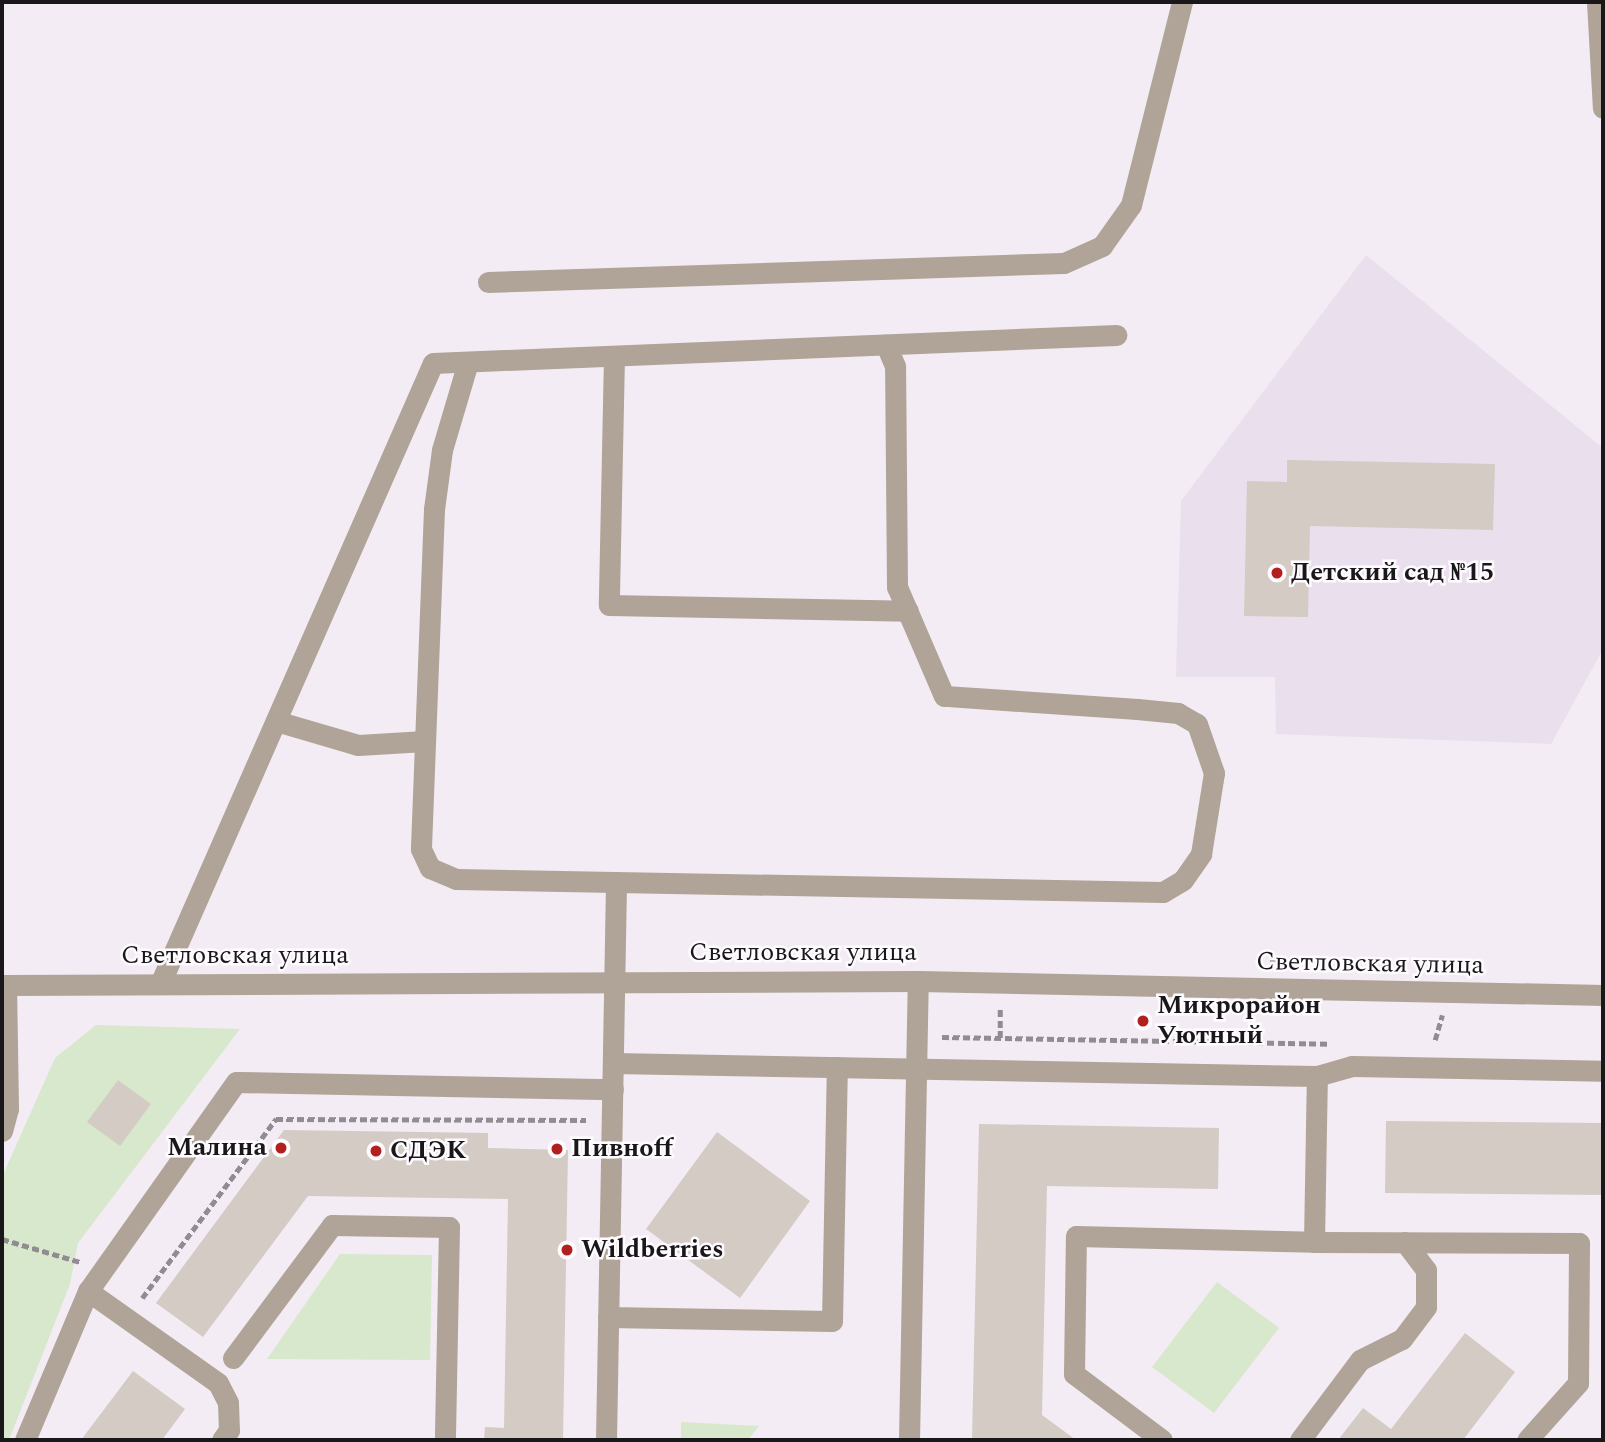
<!DOCTYPE html>
<html>
<head>
<meta charset="utf-8">
<style>
  body { margin:0 }
  #map { position:relative; width:1605px; height:1442px; overflow:hidden; background:#f3ecf4; font-family:Spectral,serif }
  div>[style] { position:absolute }
  .built>* { inset:0; background:#eadfed }
  .green>* { inset:0; background:#d8e8cc }
  .building>* { inset:0; background:#d3cbc4 }
  .path>* { height:4.5px; margin-top:-2.25px; transform-origin:0; background:repeating-linear-gradient(90deg,#918c92 0 7px,transparent 0 10.5px) }
  .minor>* { height:21px; margin:-10.5px; padding:0 10.5px; transform-origin:10.5px; border-radius:10.5px; background:#afa497 }
  .dots>* { width:19px; height:19px; translate:-50% -50%; box-sizing:border-box; border:4px solid #fefbfe; border-radius:50% }
  span { translate:-50% -50%; white-space:nowrap; text-align:center; line-height:1.15; -webkit-text-stroke:5px #fefbfe; paint-order:stroke }
  .poi-label { font-size:26px; color:#19171a; font-weight:700 }
  .left { translate:0 -50%; text-align:left }
  .right { translate:-100% -50%; text-align:right }
  .street-label { font-size:26px; color:#19171a }
  .frame { position:absolute; inset:0; border:4px solid #19171a; pointer-events:none }
</style>
</head>
<body>
<div id="map">
  <div class="built">
    <i style="clip-path:polygon(1366px 255px,1603px 448px,1603px 649px,1551px 744px,1276px 734px,1275px 677px,1176px 677px,1181px 501px)"></i>
  </div>
  <div class="green">
    <i style="clip-path:polygon(96px 1025px,240px 1029px,78px 1243px,70px 1284px,9px 1440px,2px 1440px,2px 1177px,55px 1058px)"></i>
    <i style="clip-path:polygon(340px 1254px,432px 1255px,430px 1360px,267px 1359px)"></i>
    <i style="clip-path:polygon(1217px 1282px,1279px 1328px,1214px 1413px,1152px 1367px)"></i>
    <i style="clip-path:polygon(681px 1422px,759px 1426px,748px 1440px,681px 1440px)"></i>
  </div>
  <div class="building">
    <i style="clip-path:polygon(1287px 460px,1495px 464px,1493px 530px,1310px 526px,1308px 617px,1244px 616px,1247px 481px,1287px 482px)"></i>
    <i style="clip-path:polygon(118px 1080px,151px 1104px,120px 1146px,87px 1122px)"></i>
    <i style="clip-path:polygon(1386px 1121px,1603px 1123px,1603px 1195px,1385px 1193px)"></i>
    <i style="clip-path:polygon(979px 1124px,1219px 1128px,1218px 1189px,1047px 1186px,1042px 1415px,1076px 1440px,972px 1440px)"></i>
    <i style="clip-path:polygon(284px 1130px,488px 1133px,488px 1148px,568px 1150px,563px 1440px,484px 1440px,485px 1427px,504px 1428px,508px 1199px,308px 1196px,203px 1337px,156px 1303px)"></i>
    <i style="clip-path:polygon(717px 1132px,810px 1201px,740px 1298px,646px 1229px)"></i>
    <i style="clip-path:polygon(1465px 1333px,1515px 1372px,1463px 1440px,1338px 1440px,1363px 1408px,1391px 1429px)"></i>
    <i style="clip-path:polygon(133px 1371px,185px 1409px,162px 1440px,81px 1440px)"></i>
  </div>
  <div class="path">
    <i style="left:1270px;top:960px;width:47px;rotate:1.2deg"></i>
    <i style="left:942px;top:1037px;width:387px;rotate:1deg"></i>
    <i style="left:1000px;top:1038px;width:31px;rotate:-90deg"></i>
    <i style="left:1435px;top:1040px;width:26px;rotate:-74deg"></i>
    <i style="left:2px;top:1239px;width:81px;rotate:16.4deg"></i>
    <i style="left:142px;top:1298px;width:224px;rotate:-53.2deg"></i>
    <i style="left:276px;top:1119px;width:310px;rotate:0.2deg"></i>
  </div>
  <div class="minor">
    <i style="left:1597px;top:2px;width:106px;rotate:86.8deg"></i>
    <i style="left:488px;top:282px;width:576px;rotate:-1.89deg"></i>
    <i style="left:1064px;top:263px;width:42px;rotate:-24.1deg"></i>
    <i style="left:1102px;top:246px;width:50px;rotate:-54.7deg"></i>
    <i style="left:1131px;top:205px;width:209px;rotate:-75.9deg"></i>
    <i style="left:614px;top:356px;width:249px;rotate:91.2deg"></i>
    <i style="left:609px;top:605px;width:299px;rotate:1.1deg"></i>
    <i style="left:468px;top:362px;width:92px;rotate:106.5deg"></i>
    <i style="left:442px;top:450px;width:60px;rotate:97.7deg"></i>
    <i style="left:434px;top:509px;width:340px;rotate:92.2deg"></i>
    <i style="left:421px;top:849px;width:21px;rotate:65deg"></i>
    <i style="left:430px;top:868px;width:28px;rotate:23deg"></i>
    <i style="left:456px;top:879px;width:707px;rotate:1.05deg"></i>
    <i style="left:1163px;top:892px;width:23px;rotate:-31deg"></i>
    <i style="left:1183px;top:880px;width:32px;rotate:-55deg"></i>
    <i style="left:1201px;top:854px;width:82px;rotate:-80.9deg"></i>
    <i style="left:1214px;top:773px;width:52px;rotate:-109.1deg"></i>
    <i style="left:1197px;top:724px;width:22px;rotate:-150deg"></i>
    <i style="left:1178px;top:713px;width:41px;rotate:-174.4deg"></i>
    <i style="left:1137px;top:709px;width:193px;rotate:-176.1deg"></i>
    <i style="left:944px;top:696px;width:119px;rotate:-113.3deg"></i>
    <i style="left:897px;top:587px;width:221px;rotate:-90.5deg"></i>
    <i style="left:895px;top:366px;width:23px;rotate:-113deg"></i>
    <i style="left:276px;top:721px;width:85px;rotate:16.3deg"></i>
    <i style="left:358px;top:745px;width:67px;rotate:-3.4deg"></i>
    <i style="left:160px;top:984px;width:678px;rotate:-66.27deg"></i>
    <i style="left:433px;top:363px;width:684px;rotate:-2.35deg"></i>
    <i style="left:2px;top:985px;width:916px;rotate:-0.25deg"></i>
    <i style="left:918px;top:981px;width:685px;rotate:1.17deg"></i>
    <i style="left:613px;top:1063px;width:704px;rotate:1.06deg"></i>
    <i style="left:1317px;top:1076px;width:36px;rotate:-16deg"></i>
    <i style="left:1352px;top:1066px;width:251px;rotate:1.1deg"></i>
    <i style="left:2px;top:1131px;width:23px;rotate:-75deg"></i>
    <i style="left:8px;top:1109px;width:124px;rotate:-90.9deg"></i>
    <i style="left:1314px;top:1242px;width:265px;rotate:0.2deg"></i>
    <i style="left:1579px;top:1243px;width:140px;rotate:90.4deg"></i>
    <i style="left:1578px;top:1383px;width:76px;rotate:131.8deg"></i>
    <i style="left:88px;top:1291px;width:159px;rotate:35.3deg"></i>
    <i style="left:218px;top:1383px;width:22px;rotate:63deg"></i>
    <i style="left:228px;top:1403px;width:27px;rotate:88deg"></i>
    <i style="left:229px;top:1430px;width:12px;rotate:125deg"></i>
    <i style="left:608px;top:1317px;width:224px;rotate:1deg"></i>
    <i style="left:832px;top:1321px;width:254px;rotate:-88.9deg"></i>
    <i style="left:233px;top:1358px;width:166px;rotate:-53.3deg"></i>
    <i style="left:332px;top:1225px;width:117px;rotate:1deg"></i>
    <i style="left:449px;top:1227px;width:213px;rotate:91.1deg"></i>
    <i style="left:25px;top:1440px;width:162px;rotate:-67.1deg"></i>
    <i style="left:88px;top:1291px;width:256px;rotate:-54.7deg"></i>
    <i style="left:236px;top:1082px;width:377px;rotate:1.1deg"></i>
    <i style="left:606px;top:1440px;width:558px;rotate:-88.97deg"></i>
    <i style="left:909px;top:1440px;width:459px;rotate:-88.9deg"></i>
    <i style="left:1162px;top:1440px;width:110px;rotate:-143.1deg"></i>
    <i style="left:1074px;top:1374px;width:138px;rotate:-89.2deg"></i>
    <i style="left:1076px;top:1236px;width:238px;rotate:1.4deg"></i>
    <i style="left:1314px;top:1242px;width:166px;rotate:-89deg"></i>
    <i style="left:1300px;top:1440px;width:100px;rotate:-53.1deg"></i>
    <i style="left:1360px;top:1360px;width:47px;rotate:-26.6deg"></i>
    <i style="left:1402px;top:1339px;width:40px;rotate:-53deg"></i>
    <i style="left:1426px;top:1307px;width:37px;rotate:-90deg"></i>
    <i style="left:1426px;top:1270px;width:35px;rotate:-127deg"></i>
  </div>
  <div class="dots">
    <i style="left:1277px;top:573px;background:#b1201f"></i>
    <i style="left:1143px;top:1021px;background:#b1201f"></i>
    <i style="left:281px;top:1148px;background:#b1201f"></i>
    <i style="left:557px;top:1149px;background:#b1201f"></i>
    <i style="left:376px;top:1151px;background:#b1201f"></i>
    <i style="left:567px;top:1250px;background:#b1201f"></i>
  </div>
  <div class="poi-label">
    <span class="left" style="left:1291px;top:573px">Детский сад №15</span>
    <span class="left" style="left:1157px;top:1021px">Микрорайон<br>Уютный</span>
    <span class="right" style="left:267px;top:1148px">Малина</span>
    <span class="left" style="left:571px;top:1149px">Пивноff</span>
    <span class="left" style="left:390px;top:1151px">СДЭК</span>
    <span class="left" style="left:581px;top:1250px">Wildberries</span>
  </div>
  <div class="street-label">
    <span style="left:803px;top:953px">Светловская улица</span>
    <span style="left:235px;top:956px">Светловская улица</span>
    <span style="left:1370px;top:964px;rotate:1deg">Светловская улица</span>
  </div>
  <div class="frame"></div>
</div>
</body>
</html>
